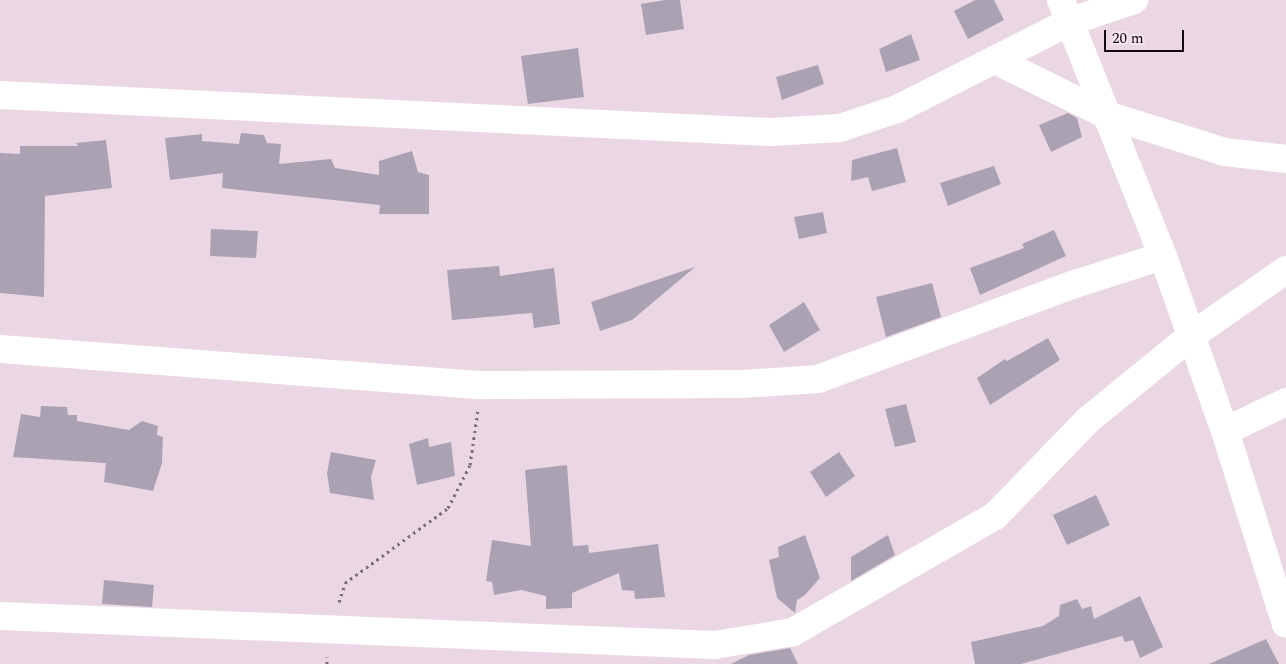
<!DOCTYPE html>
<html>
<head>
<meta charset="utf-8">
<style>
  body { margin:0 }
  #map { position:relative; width:1286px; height:664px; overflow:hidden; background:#ebd7e4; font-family:Spectral,serif }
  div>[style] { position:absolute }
  .building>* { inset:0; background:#aaa1b3 }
  .path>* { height:3px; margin-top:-1.5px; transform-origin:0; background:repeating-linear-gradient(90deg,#7b6d76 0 2.5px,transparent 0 6.5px) }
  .minor>* { height:28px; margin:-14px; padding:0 14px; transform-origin:14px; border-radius:14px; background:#fff }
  span { translate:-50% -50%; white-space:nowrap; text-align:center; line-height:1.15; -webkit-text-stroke:4.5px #f8e5f1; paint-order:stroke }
  .scale { position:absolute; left:1104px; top:30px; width:80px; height:22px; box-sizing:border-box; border:2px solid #10090d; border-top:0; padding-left:6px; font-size:15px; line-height:18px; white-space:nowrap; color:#10090d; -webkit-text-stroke:4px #f8e5f1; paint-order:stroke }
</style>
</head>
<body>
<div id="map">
  <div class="building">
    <i style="clip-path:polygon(665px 0,680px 0,684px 29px,646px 35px,641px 4px)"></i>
    <i style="clip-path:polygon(975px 0,994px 0,1004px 20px,968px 39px,954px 11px)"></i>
    <i style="clip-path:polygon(911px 34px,920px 60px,886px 72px,879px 49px)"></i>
    <i style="clip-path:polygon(578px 48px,584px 97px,528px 104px,521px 56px)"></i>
    <i style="clip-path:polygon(818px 65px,824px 84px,782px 100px,776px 77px)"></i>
    <i style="clip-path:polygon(1068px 113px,1077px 118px,1082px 137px,1051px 152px,1039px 125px)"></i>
    <i style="clip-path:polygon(241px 133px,264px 135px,267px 143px,281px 144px,279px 164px,331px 159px,335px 168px,379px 175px,379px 161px,412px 151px,418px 172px,429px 175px,429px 214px,379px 214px,380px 205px,222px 188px,223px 173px,170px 180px,165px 138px,202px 134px,202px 141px,239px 144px)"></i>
    <i style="clip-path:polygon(106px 140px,112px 188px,45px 196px,44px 297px,0 293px,0 153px,20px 154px,20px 146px,78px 146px,76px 143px)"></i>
    <i style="clip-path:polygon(897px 148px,906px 182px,872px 191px,868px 177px,851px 181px,852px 160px)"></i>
    <i style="clip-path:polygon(994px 166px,1001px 184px,948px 206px,940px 183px)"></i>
    <i style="clip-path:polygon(823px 212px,827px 233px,799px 239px,794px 217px)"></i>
    <i style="clip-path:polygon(211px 229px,258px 231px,256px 258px,210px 256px)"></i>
    <i style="clip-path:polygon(1054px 230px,1066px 256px,980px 295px,970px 268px,1024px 248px,1022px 244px)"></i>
    <i style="clip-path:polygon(499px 266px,500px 276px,554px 268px,560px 324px,534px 328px,532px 313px,452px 320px,447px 270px)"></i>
    <i style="clip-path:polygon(695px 267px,632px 320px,600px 331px,591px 302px)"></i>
    <i style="clip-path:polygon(932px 283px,941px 317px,886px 337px,876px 297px)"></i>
    <i style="clip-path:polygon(804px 302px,820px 330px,784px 352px,769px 325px)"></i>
    <i style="clip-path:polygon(1048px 338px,1060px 360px,990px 405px,977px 378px,1005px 359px,1007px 361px)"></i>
    <i style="clip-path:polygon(906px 404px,916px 442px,895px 447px,885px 409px)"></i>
    <i style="clip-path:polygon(41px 406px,67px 407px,68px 415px,77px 415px,77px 421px,129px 430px,142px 421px,158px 426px,157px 435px,163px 437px,162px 463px,153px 491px,104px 482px,106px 463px,13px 457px,21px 414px,40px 417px)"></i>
    <i style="clip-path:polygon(428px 438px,429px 447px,451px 442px,455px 476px,417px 485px,409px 444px)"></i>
    <i style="clip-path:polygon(331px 452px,376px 460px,371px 477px,374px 500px,330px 493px,327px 473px)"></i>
    <i style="clip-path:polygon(839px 452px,855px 476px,826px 497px,810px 472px)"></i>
    <i style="clip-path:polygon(567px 465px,573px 546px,588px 545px,589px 553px,658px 544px,665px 597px,635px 599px,634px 591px,622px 590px,619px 573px,572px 593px,572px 608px,546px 609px,546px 596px,521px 590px,494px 595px,492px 582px,486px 581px,492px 540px,531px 546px,525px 470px)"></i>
    <i style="clip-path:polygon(1096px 495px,1110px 525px,1067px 545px,1053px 515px)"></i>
    <i style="clip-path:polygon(805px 535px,820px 578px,805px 595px,797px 600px,795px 613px,777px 598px,769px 560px,779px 557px,778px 547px)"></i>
    <i style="clip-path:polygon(888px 535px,895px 555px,851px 581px,851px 557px)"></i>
    <i style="clip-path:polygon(104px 580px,154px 585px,152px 607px,102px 604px)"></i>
    <i style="clip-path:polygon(1140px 596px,1163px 647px,1140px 658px,1133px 640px,1125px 642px,1122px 636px,1021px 664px,975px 664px,971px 642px,1043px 626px,1059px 616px,1060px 605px,1077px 599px,1082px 609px,1091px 606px,1094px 619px)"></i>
    <i style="clip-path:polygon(1266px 639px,1279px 664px,1209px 664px)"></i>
    <i style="clip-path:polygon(790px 648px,798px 664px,731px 664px,749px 655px)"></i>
  </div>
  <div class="path">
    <i style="left:339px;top:602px;width:20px;rotate:-72deg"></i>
    <i style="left:345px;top:583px;width:127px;rotate:-36.1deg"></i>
    <i style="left:448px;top:508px;width:48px;rotate:-62.9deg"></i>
    <i style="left:470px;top:465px;width:56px;rotate:-81.7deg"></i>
    <i style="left:327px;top:664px;width:7px;rotate:-90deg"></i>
  </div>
  <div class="minor">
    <i style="left:1061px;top:0;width:276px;rotate:68.3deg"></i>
    <i style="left:1163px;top:256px;width:186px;rotate:70.5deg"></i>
    <i style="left:1225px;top:431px;width:202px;rotate:72.5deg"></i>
    <i style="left:995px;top:60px;width:125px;rotate:26.2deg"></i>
    <i style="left:1107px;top:115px;width:124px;rotate:17.4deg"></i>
    <i style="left:1225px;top:152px;width:61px;rotate:6.5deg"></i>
    <i style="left:0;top:95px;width:772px;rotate:2.75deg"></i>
    <i style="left:771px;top:132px;width:69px;rotate:-3.3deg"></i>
    <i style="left:840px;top:128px;width:60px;rotate:-18.4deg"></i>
    <i style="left:897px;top:109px;width:193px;rotate:-26.8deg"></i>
    <i style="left:1069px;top:22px;width:69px;rotate:-18.7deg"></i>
    <i style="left:0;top:349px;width:483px;rotate:4.3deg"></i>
    <i style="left:482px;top:385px;width:260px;rotate:-0.2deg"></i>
    <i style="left:742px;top:384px;width:76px;rotate:-3.8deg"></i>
    <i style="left:818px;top:379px;width:274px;rotate:-20.3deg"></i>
    <i style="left:1075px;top:284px;width:92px;rotate:-17.7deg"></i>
    <i style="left:1225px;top:431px;width:68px;rotate:-25.4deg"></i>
    <i style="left:0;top:616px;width:715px;rotate:2.33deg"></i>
    <i style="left:714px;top:645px;width:80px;rotate:-9.3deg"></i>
    <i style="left:793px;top:632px;width:233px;rotate:-29.9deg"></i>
    <i style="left:995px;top:516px;width:134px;rotate:-45.9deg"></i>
    <i style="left:1088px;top:420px;width:133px;rotate:-39.2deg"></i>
    <i style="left:1191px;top:336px;width:116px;rotate:-34.8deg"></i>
  </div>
  <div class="scale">20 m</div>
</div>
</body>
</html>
